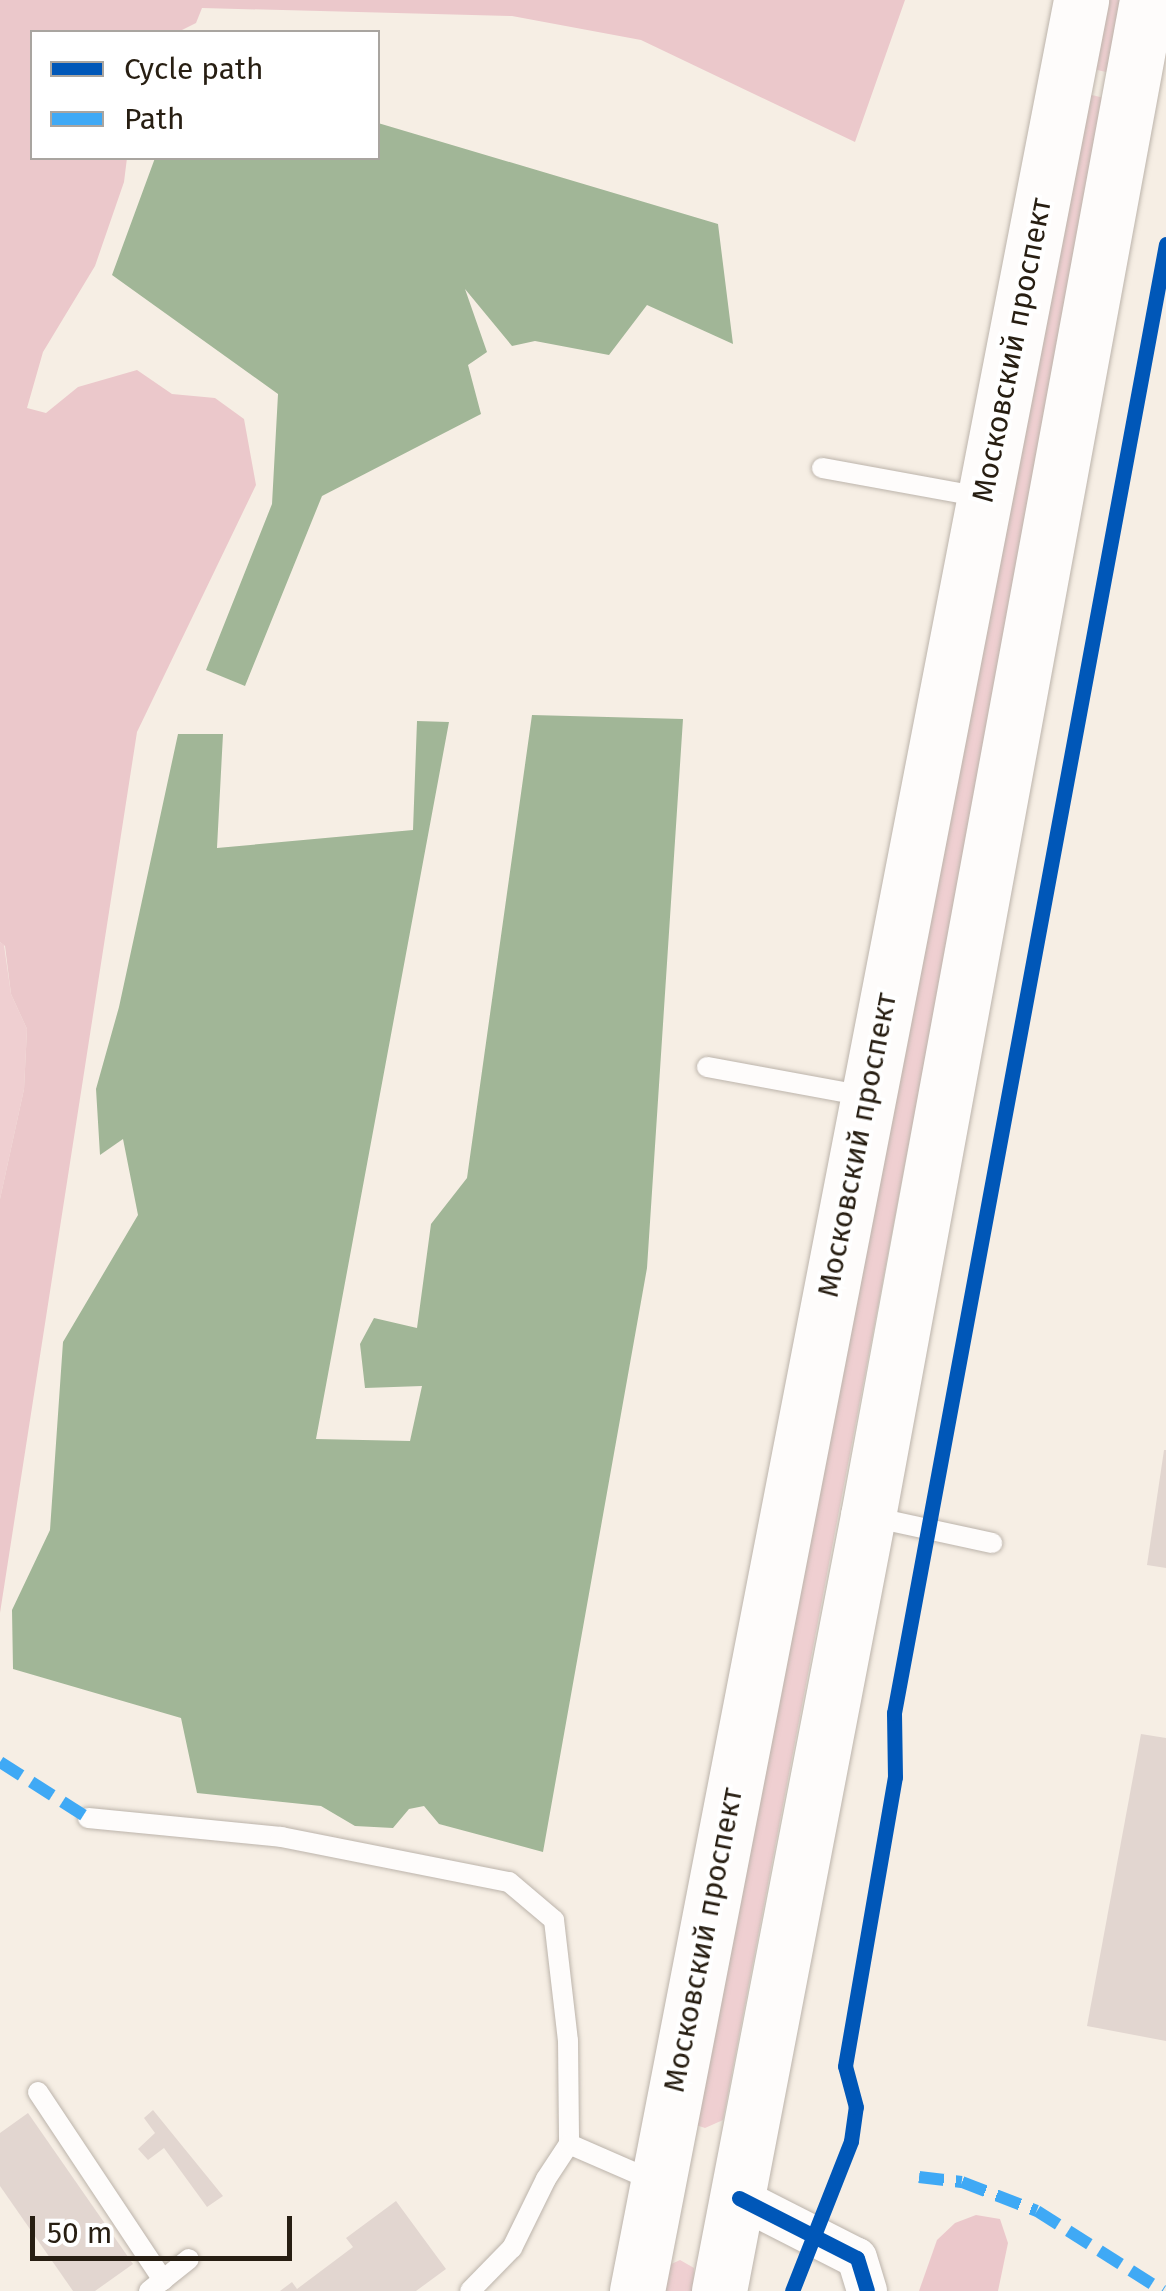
<!DOCTYPE html>
<html>
<head>
<meta charset="utf-8">
<style>
  body { margin:0 }
  #map { position:relative; width:1166px; height:2291px; overflow:hidden; background:#f6eee4; font-family:"Fira Sans",sans-serif }
  div>[style] { position:absolute }
  .green>* { inset:0; background:#efcfd1 }
  .forest>* { inset:0; background:#ebc8cb }
  .water>* { inset:0; background:#a1b697 }
  .building>* { inset:0; background:#e2d6d0 }
  .path>* { height:6px; margin-top:-3px; transform-origin:0; background:repeating-linear-gradient(90deg,#dedbd8 0 10px,transparent 0 15px) }
  .roads { filter:drop-shadow(0 0 2px #bcb4ab) drop-shadow(0 0 2px #bcb4ab) }
  .lane>* { height:20px; margin:-10px; padding:0 10px; transform-origin:10px; border-radius:10px; background:#fefcfb }
  .street>* { height:40px; margin:-20px; padding:0 20px; transform-origin:20px; border-radius:20px; background:#fefcfb }
  .secondary>* { height:55px; margin:-27.5px; padding:0 27.5px; transform-origin:27.5px; border-radius:27.5px; background:#fefcfb }
  .quiet>* { height:12px; margin-top:-6px; transform-origin:0; background:repeating-linear-gradient(90deg,#3fa9f5 0 25px,transparent 0 37px) }
  .cycleway>* { height:15px; margin:-7.5px; padding:0 7.5px; transform-origin:7.5px; border-radius:7.5px; background:#0057b8 }
  span { translate:-50% -50%; white-space:nowrap; text-align:center; line-height:1.15; -webkit-text-stroke:8px #fff; paint-order:stroke }
  .street-label { font-size:30px; color:#271e12 }
  .legend { position:absolute; left:30px; top:30px; width:350px; height:130px; box-sizing:border-box; background:#fff; border:2px solid #a9a5a0; margin:0; padding:12px 18px; list-style:none; font-size:30px; color:#271e12 }
  .legend li { display:flex; align-items:center; gap:20px; height:50px }
  .legend b { width:50px; border:2px solid #a9a5a0 }
  .scale { position:absolute; left:30px; top:2216px; width:262px; height:45px; box-sizing:border-box; border:5px solid #271e12; border-top:0; padding-left:12px; font-size:30px; line-height:35px; white-space:nowrap; color:#271e12; -webkit-text-stroke:8px #fff; paint-order:stroke }
</style>
</head>
<body>
<div id="map">
  <div class="green">
    <i style="clip-path:polygon(1097px 0,1124px 0,1110px 73px,1085px 67px)"></i>
    <i style="clip-path:polygon(1080px 92px,1108px 99px,723px 2120px,705px 2128px,696px 2125px)"></i>
    <i style="clip-path:polygon(0 942px,4px 945px,11px 994px,27px 1029px,24px 1089px,0 1199px)"></i>
    <i style="clip-path:polygon(680px 2260px,694px 2268px,693px 2291px,661px 2291px,665px 2267px)"></i>
  </div>
  <div class="forest">
    <i style="clip-path:polygon(0 0,905px 0,855px 142px,641px 40px,512px 16px,202px 8px,196px 23px,178px 32px,32px 32px,32px 158px,127px 158px,124px 182px,95px 266px,43px 352px,27px 408px,46px 413px,78px 387px,137px 370px,172px 394px,215px 398px,244px 419px,256px 485px,137px 732px,0 1613px,0 1199px,24px 1089px,27px 1029px,11px 994px,5px 946px,0 942px)"></i>
    <i style="clip-path:polygon(976px 2215px,1000px 2219px,1008px 2243px,998px 2291px,919px 2291px,937px 2240px,955px 2223px)"></i>
  </div>
  <div class="water">
    <i style="clip-path:polygon(378px 123px,718px 224px,733px 344px,647px 305px,609px 355px,535px 341px,512px 346px,465px 289px,487px 352px,468px 365px,481px 414px,322px 496px,245px 686px,206px 670px,272px 504px,278px 394px,112px 275px,155px 158px,378px 158px)"></i>
    <i style="clip-path:polygon(532px 715px,683px 719px,647px 1268px,543px 1852px,439px 1824px,424px 1806px,409px 1809px,393px 1828px,355px 1826px,321px 1806px,197px 1793px,181px 1718px,13px 1669px,12px 1610px,50px 1530px,63px 1342px,138px 1215px,123px 1139px,100px 1155px,96px 1089px,119px 1007px,178px 734px,223px 734px,217px 848px,413px 830px,417px 721px,449px 722px,316px 1439px,410px 1441px,422px 1386px,365px 1388px,360px 1344px,374px 1318px,417px 1328px,431px 1224px,467px 1178px)"></i>
  </div>
  <div class="building">
    <i style="clip-path:polygon(1164px 1450px,1166px 1450px,1166px 1568px,1147px 1565px)"></i>
    <i style="clip-path:polygon(1141px 1734px,1166px 1738px,1166px 2041px,1087px 2026px)"></i>
    <i style="clip-path:polygon(153px 2110px,223px 2196px,207px 2207px,164px 2148px,148px 2160px,138px 2149px,155px 2133px,144px 2118px)"></i>
    <i style="clip-path:polygon(28px 2113px,133px 2264px,95px 2291px,73px 2291px,0 2186px,0 2133px)"></i>
    <i style="clip-path:polygon(396px 2201px,446px 2269px,416px 2291px,280px 2291px,292px 2282px,297px 2289px,353px 2247px,346px 2238px)"></i>
  </div>
  <div class="path">
    <i style="left:935px;top:1506px;width:1283px;rotate:-79.63deg"></i>
    <i style="left:827px;top:2201px;width:65px;rotate:-68.2deg"></i>
    <i style="left:851px;top:2141px;width:34px;rotate:-82deg"></i>
    <i style="left:856px;top:2107px;width:42px;rotate:-105deg"></i>
    <i style="left:845px;top:2066px;width:293px;rotate:-80.2deg"></i>
    <i style="left:895px;top:1777px;width:64px;rotate:-90.9deg"></i>
    <i style="left:894px;top:1713px;width:163px;rotate:-78.7deg"></i>
    <i style="left:792px;top:2291px;width:24px;rotate:-68deg"></i>
  </div>
  <div class="roads">
    <div class="lane">
      <i style="left:822px;top:468px;width:162px;rotate:10.3deg"></i>
      <i style="left:707px;top:1067px;width:161px;rotate:10.4deg"></i>
      <i style="left:872px;top:1517px;width:123px;rotate:12.2deg"></i>
      <i style="left:88px;top:1818px;width:194px;rotate:5.6deg"></i>
      <i style="left:281px;top:1837px;width:232px;rotate:11.2deg"></i>
      <i style="left:509px;top:1882px;width:59px;rotate:40.2deg"></i>
      <i style="left:554px;top:1920px;width:122px;rotate:83.4deg"></i>
      <i style="left:568px;top:2041px;width:103px;rotate:89.4deg"></i>
      <i style="left:569px;top:2144px;width:42px;rotate:123.3deg"></i>
      <i style="left:546px;top:2179px;width:77px;rotate:116.2deg"></i>
      <i style="left:512px;top:2248px;width:60px;rotate:134.3deg"></i>
      <i style="left:38px;top:2092px;width:226px;rotate:56.4deg"></i>
      <i style="left:569px;top:2144px;width:93px;rotate:23.5deg"></i>
      <i style="left:149px;top:2291px;width:51px;rotate:-38.7deg"></i>
    </div>
    <div class="street">
      <i style="left:739px;top:2198px;width:132px;rotate:27deg"></i>
      <i style="left:857px;top:2258px;width:34px;rotate:73deg"></i>
    </div>
    <div class="secondary">
      <i style="left:637px;top:2291px;width:2334px;rotate:-79.03deg"></i>
      <i style="left:719px;top:2291px;width:789px;rotate:-79.12deg"></i>
      <i style="left:868px;top:1516px;width:1541px;rotate:-79.57deg"></i>
    </div>
  </div>
  <div class="quiet">
    <i style="left:0;top:1762px;width:104px;rotate:32.5deg"></i>
    <i style="left:919px;top:2177px;width:43px;rotate:6.6deg"></i>
    <i style="left:962px;top:2182px;width:80px;rotate:21.1deg"></i>
    <i style="left:1037px;top:2211px;width:149px;rotate:32.4deg"></i>
  </div>
  <div class="cycleway">
    <i style="left:739px;top:2198px;width:132px;rotate:27deg"></i>
    <i style="left:857px;top:2258px;width:34px;rotate:73deg"></i>
    <i style="left:792px;top:2291px;width:161px;rotate:-68.5deg"></i>
    <i style="left:851px;top:2141px;width:34px;rotate:-82deg"></i>
    <i style="left:856px;top:2107px;width:42px;rotate:-105deg"></i>
    <i style="left:845px;top:2066px;width:293px;rotate:-80.2deg"></i>
    <i style="left:895px;top:1777px;width:64px;rotate:-90.9deg"></i>
    <i style="left:894px;top:1713px;width:1494px;rotate:-79.51deg"></i>
  </div>
  <div class="street-label">
    <span style="left:1012px;top:350px;rotate:-79deg">Московский проспект</span>
    <span style="left:857px;top:1145px;rotate:-79deg">Московский проспект</span>
    <span style="left:703px;top:1940px;rotate:-79deg">Московский проспект</span>
  </div>
  <ul class="legend">
  <li><b style="height:12px;background:#0057b8"></b>Cycle path</li>
  <li><b style="height:12px;background:#3fa9f5"></b>Path</li>
  </ul>
  <div class="scale">50 m</div>
</div>
</body>
</html>
